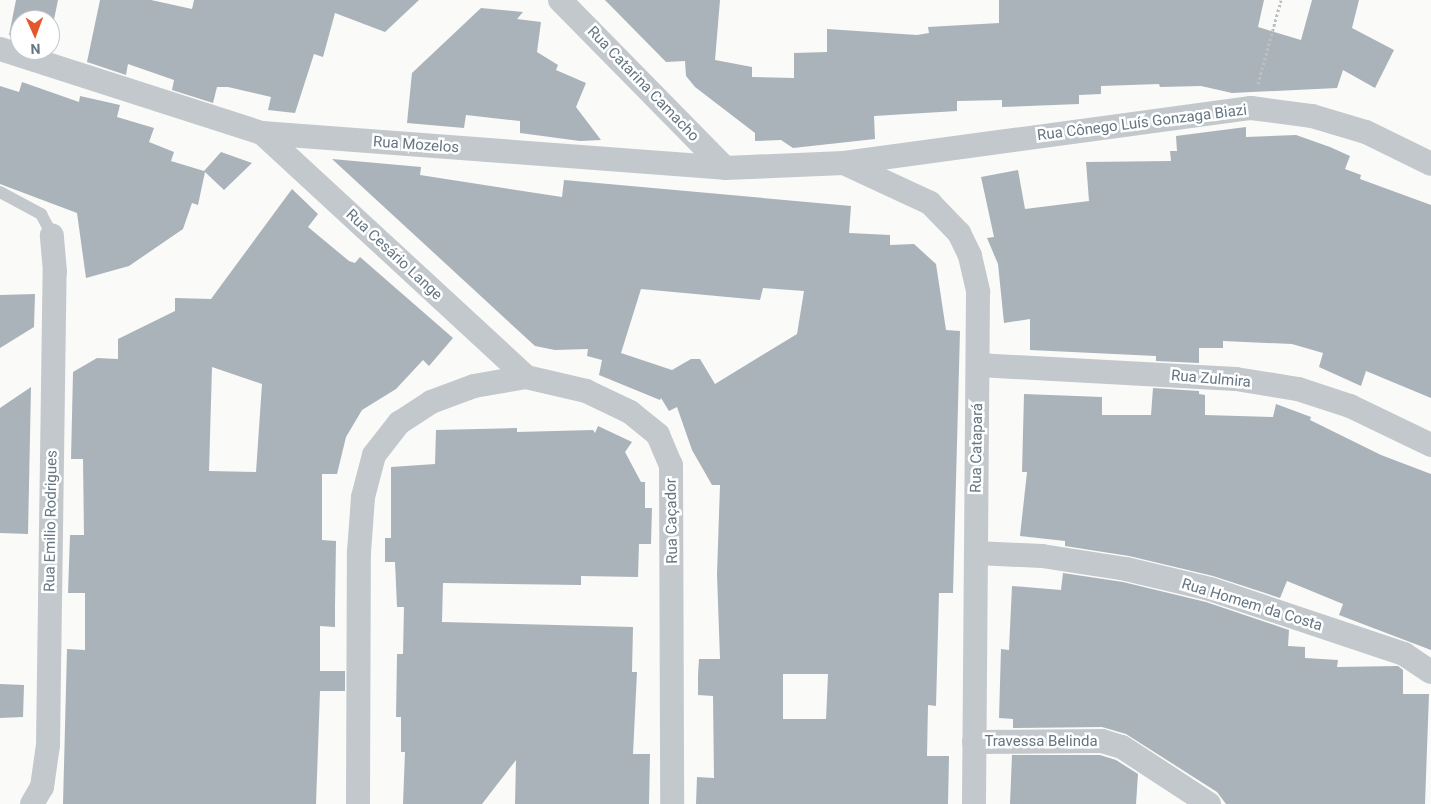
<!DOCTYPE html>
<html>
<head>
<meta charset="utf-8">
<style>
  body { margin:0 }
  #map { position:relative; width:1431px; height:804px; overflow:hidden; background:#fafaf8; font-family:Roboto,sans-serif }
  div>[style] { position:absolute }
  .building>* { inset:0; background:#aab3b9 }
  .path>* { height:3px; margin-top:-1.5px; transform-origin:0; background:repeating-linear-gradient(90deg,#bbbfc2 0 2.5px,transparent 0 5px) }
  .service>* { height:12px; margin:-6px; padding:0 6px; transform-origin:6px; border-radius:6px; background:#c3c8cc }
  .minor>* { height:24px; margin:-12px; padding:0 12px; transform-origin:12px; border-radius:12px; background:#c3c8cc }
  span { translate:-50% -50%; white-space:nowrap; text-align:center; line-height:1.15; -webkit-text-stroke:5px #fff; paint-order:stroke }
  .street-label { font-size:15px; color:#657683 }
  .north { position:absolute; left:10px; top:10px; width:50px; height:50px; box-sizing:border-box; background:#fff; border:1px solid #c1c8cd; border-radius:50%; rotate:178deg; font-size:14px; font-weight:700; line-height:20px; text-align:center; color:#657683 }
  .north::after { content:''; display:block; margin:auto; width:18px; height:22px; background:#e4572e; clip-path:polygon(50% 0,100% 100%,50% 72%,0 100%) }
</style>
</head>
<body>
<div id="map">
  <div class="building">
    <i style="clip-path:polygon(16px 0,58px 0,50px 39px,50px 20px,20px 20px,20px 38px,9px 35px)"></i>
    <i style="clip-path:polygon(100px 0,151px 0,192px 9px,194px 0,419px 0,385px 32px,335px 13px,323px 57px,314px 54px,295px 113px,268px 110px,271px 97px,228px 87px,217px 87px,213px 103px,172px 90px,174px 80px,128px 64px,126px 75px,87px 62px)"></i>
    <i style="clip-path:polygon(605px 0,720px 0,715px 60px,752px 67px,752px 77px,794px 78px,794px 53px,827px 52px,827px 29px,917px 35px,929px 33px,928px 27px,999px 23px,999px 0,1264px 0,1258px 27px,1301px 40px,1312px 0,1359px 0,1352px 28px,1394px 50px,1375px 88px,1343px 70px,1337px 88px,1232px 93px,1201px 86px,1160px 87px,1159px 84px,1101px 86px,1101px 94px,1079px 95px,1079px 104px,1002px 107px,1002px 100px,957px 101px,957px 111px,874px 116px,875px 139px,793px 148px,781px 140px,755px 141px,755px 133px,695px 87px,686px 76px,685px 61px,666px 62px)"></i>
    <i style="clip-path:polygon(481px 8px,523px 12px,517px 19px,541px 22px,537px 52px,558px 65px,556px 70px,586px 83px,576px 107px,601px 140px,580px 141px,520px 133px,520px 121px,466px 115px,464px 128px,407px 123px,412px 73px)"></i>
    <i style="clip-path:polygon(22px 82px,79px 102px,80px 96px,120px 105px,117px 117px,154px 128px,149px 142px,174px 152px,171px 161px,204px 171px,221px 152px,252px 163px,224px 190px,205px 172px,198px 205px,192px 203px,183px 229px,129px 266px,86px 278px,77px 213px,0 184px,0 86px,19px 92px)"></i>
    <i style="clip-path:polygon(1246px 127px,1246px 137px,1296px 135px,1330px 147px,1350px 156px,1345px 169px,1361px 175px,1360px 179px,1431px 205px,1431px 398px,1366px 371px,1361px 386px,1319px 367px,1323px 353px,1292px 344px,1223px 341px,1223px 348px,1199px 348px,1199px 363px,1156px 361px,1156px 356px,1030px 350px,1030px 319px,1004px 323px,998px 264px,987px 238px,994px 237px,981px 177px,1018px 170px,1025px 209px,1089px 201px,1086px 162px,1171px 161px,1170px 151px,1177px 151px,1176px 136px)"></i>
    <i style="clip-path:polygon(evenodd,332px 159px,421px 167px,420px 175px,562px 197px,564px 180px,851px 206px,849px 233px,890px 235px,890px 245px,914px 244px,936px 264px,946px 330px,960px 331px,953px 593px,939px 593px,936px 706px,928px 705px,927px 756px,949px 756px,948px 804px,696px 804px,697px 777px,714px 778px,713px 696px,698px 695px,698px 675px,699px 659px,720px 659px,717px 574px,720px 485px,712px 485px,692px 450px,677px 407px,669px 411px,661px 398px,660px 400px,599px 375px,602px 360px,587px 356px,588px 349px,555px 350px,535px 346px,332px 159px,763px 288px,804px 291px,797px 334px,715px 384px,700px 359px,691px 359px,672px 370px,621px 353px,641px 289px,760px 300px,763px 288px,332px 159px,783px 674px,828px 674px,826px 719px,783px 719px,783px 674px)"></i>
    <i style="clip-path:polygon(evenodd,292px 189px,318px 214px,308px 227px,349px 261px,355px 263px,360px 257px,453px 338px,429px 366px,423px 360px,396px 389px,362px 410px,346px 437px,337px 474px,322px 474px,322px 540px,336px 541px,335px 606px,335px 627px,320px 626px,320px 671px,345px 671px,345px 691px,320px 691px,316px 804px,63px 804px,67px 649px,85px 650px,85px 593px,68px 593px,70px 535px,84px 535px,83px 459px,71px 459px,73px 372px,97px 358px,118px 359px,118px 339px,175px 311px,175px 298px,211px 299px,292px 189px,212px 367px,262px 384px,256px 472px,209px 471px,212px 367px)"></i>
    <i style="clip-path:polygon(35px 294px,34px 327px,0 348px,0 295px)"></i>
    <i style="clip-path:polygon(31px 387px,28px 534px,0 533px,0 408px)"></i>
    <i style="clip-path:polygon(1153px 388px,1199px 391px,1199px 394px,1205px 395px,1205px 415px,1273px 417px,1276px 404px,1311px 417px,1310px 420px,1381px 455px,1431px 474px,1431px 650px,1339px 615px,1343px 604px,1287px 581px,1280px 598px,1213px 576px,1129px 556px,1065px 546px,1065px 541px,1020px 536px,1027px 472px,1022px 472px,1024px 394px,1102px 397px,1102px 415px,1151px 415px)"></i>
    <i style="clip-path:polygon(598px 426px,632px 442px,625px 452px,641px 482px,645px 482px,645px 508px,652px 508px,651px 544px,639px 544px,638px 577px,581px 576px,581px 585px,443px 583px,442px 622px,633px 627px,632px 672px,637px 672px,633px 754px,650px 754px,649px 804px,515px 804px,516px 760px,482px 804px,403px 804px,405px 752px,401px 752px,401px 717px,396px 717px,397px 654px,403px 654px,404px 607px,397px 607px,395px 562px,385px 562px,385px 538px,391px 538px,391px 467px,435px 464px,436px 430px,517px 428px,517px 432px,593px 430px,595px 433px)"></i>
    <i style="clip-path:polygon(1063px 573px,1123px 582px,1206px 602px,1283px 628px,1289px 630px,1288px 646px,1305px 647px,1305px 658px,1338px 660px,1337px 667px,1398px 666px,1403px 670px,1403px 694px,1429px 694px,1425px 804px,1226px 804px,1217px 792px,1126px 734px,1102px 727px,1013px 728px,1013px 719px,999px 718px,1001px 649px,1009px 650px,1012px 586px,1061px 590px)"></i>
    <i style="clip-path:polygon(0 684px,24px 685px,23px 717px,0 718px)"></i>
    <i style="clip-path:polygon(1012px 755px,1100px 755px,1116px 760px,1138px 774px,1136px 804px,1010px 804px)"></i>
  </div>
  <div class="path">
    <i style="left:1258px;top:84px;width:87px;rotate:-74.7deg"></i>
  </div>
  <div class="service">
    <i style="left:0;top:192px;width:47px;rotate:28.2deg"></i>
    <i style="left:41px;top:214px;width:24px;rotate:62deg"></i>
  </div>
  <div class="minor">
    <i style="left:560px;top:0;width:235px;rotate:45.5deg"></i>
    <i style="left:0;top:49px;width:275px;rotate:17.8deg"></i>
    <i style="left:262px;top:133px;width:464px;rotate:4.3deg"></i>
    <i style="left:725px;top:168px;width:119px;rotate:-2.4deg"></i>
    <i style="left:844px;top:163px;width:411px;rotate:-7.7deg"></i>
    <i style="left:1251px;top:108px;width:62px;rotate:7.5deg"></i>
    <i style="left:1312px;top:116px;width:56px;rotate:16.5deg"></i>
    <i style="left:1366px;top:132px;width:72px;rotate:26.2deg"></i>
    <i style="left:262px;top:133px;width:359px;rotate:42.7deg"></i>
    <i style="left:844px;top:163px;width:95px;rotate:24.9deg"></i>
    <i style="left:930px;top:203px;width:42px;rotate:46deg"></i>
    <i style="left:959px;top:233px;width:25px;rotate:64deg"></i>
    <i style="left:970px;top:256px;width:37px;rotate:77deg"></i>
    <i style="left:978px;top:292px;width:512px;rotate:90.45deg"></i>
    <i style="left:978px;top:365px;width:258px;rotate:3.1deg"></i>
    <i style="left:1236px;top:379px;width:63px;rotate:9.2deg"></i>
    <i style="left:1298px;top:389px;width:55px;rotate:18.1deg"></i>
    <i style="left:1350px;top:406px;width:90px;rotate:25.7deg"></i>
    <i style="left:976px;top:553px;width:66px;rotate:2.6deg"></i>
    <i style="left:1042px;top:556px;width:85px;rotate:8.8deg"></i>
    <i style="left:1126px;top:569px;width:86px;rotate:13.4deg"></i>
    <i style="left:1210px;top:589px;width:205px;rotate:18.5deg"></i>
    <i style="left:1404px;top:654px;width:32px;rotate:34deg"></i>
    <i style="left:974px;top:742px;width:128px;rotate:-0.4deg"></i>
    <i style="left:1102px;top:741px;width:21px;rotate:17deg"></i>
    <i style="left:1122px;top:747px;width:104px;rotate:33.2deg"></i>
    <i style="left:32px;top:804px;width:20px;rotate:-60deg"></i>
    <i style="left:42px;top:787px;width:42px;rotate:-81.9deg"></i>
    <i style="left:48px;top:745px;width:473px;rotate:-89.2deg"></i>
    <i style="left:55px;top:272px;width:37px;rotate:-95deg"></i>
    <i style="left:358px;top:804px;width:252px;rotate:-89.8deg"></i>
    <i style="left:359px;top:552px;width:55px;rotate:-85.8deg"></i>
    <i style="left:363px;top:497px;width:43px;rotate:-75.3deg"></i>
    <i style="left:374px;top:455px;width:41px;rotate:-52deg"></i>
    <i style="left:399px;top:423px;width:38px;rotate:-33deg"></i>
    <i style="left:431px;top:402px;width:46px;rotate:-20.4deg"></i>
    <i style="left:474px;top:386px;width:53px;rotate:-9.8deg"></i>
    <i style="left:526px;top:377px;width:62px;rotate:13.1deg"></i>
    <i style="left:586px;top:391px;width:49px;rotate:25.5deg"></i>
    <i style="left:630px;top:412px;width:36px;rotate:39deg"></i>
    <i style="left:658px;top:435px;width:33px;rotate:67deg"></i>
    <i style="left:671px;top:465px;width:339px;rotate:89.8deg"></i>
  </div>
  <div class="street-label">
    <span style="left:643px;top:84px;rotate:46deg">Rua Catarina Camacho</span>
    <span style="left:1142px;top:123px;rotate:-7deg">Rua Cônego Luís Gonzaga Biazi</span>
    <span style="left:416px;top:145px;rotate:4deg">Rua Mozelos</span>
    <span style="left:394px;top:255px;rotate:43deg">Rua Cesário Lange</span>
    <span style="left:1211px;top:379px;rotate:5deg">Rua Zulmira</span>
    <span style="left:977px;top:448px;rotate:-89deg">Rua Catapará</span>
    <span style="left:51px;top:521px;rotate:-89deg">Rua Emilio Rodrigues</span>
    <span style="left:672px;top:521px;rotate:-91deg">Rua Caçador</span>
    <span style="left:1252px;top:605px;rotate:17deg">Rua Homem da Costa</span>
    <span style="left:1041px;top:742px">Travessa Belinda</span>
  </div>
  <div class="north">N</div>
</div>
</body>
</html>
